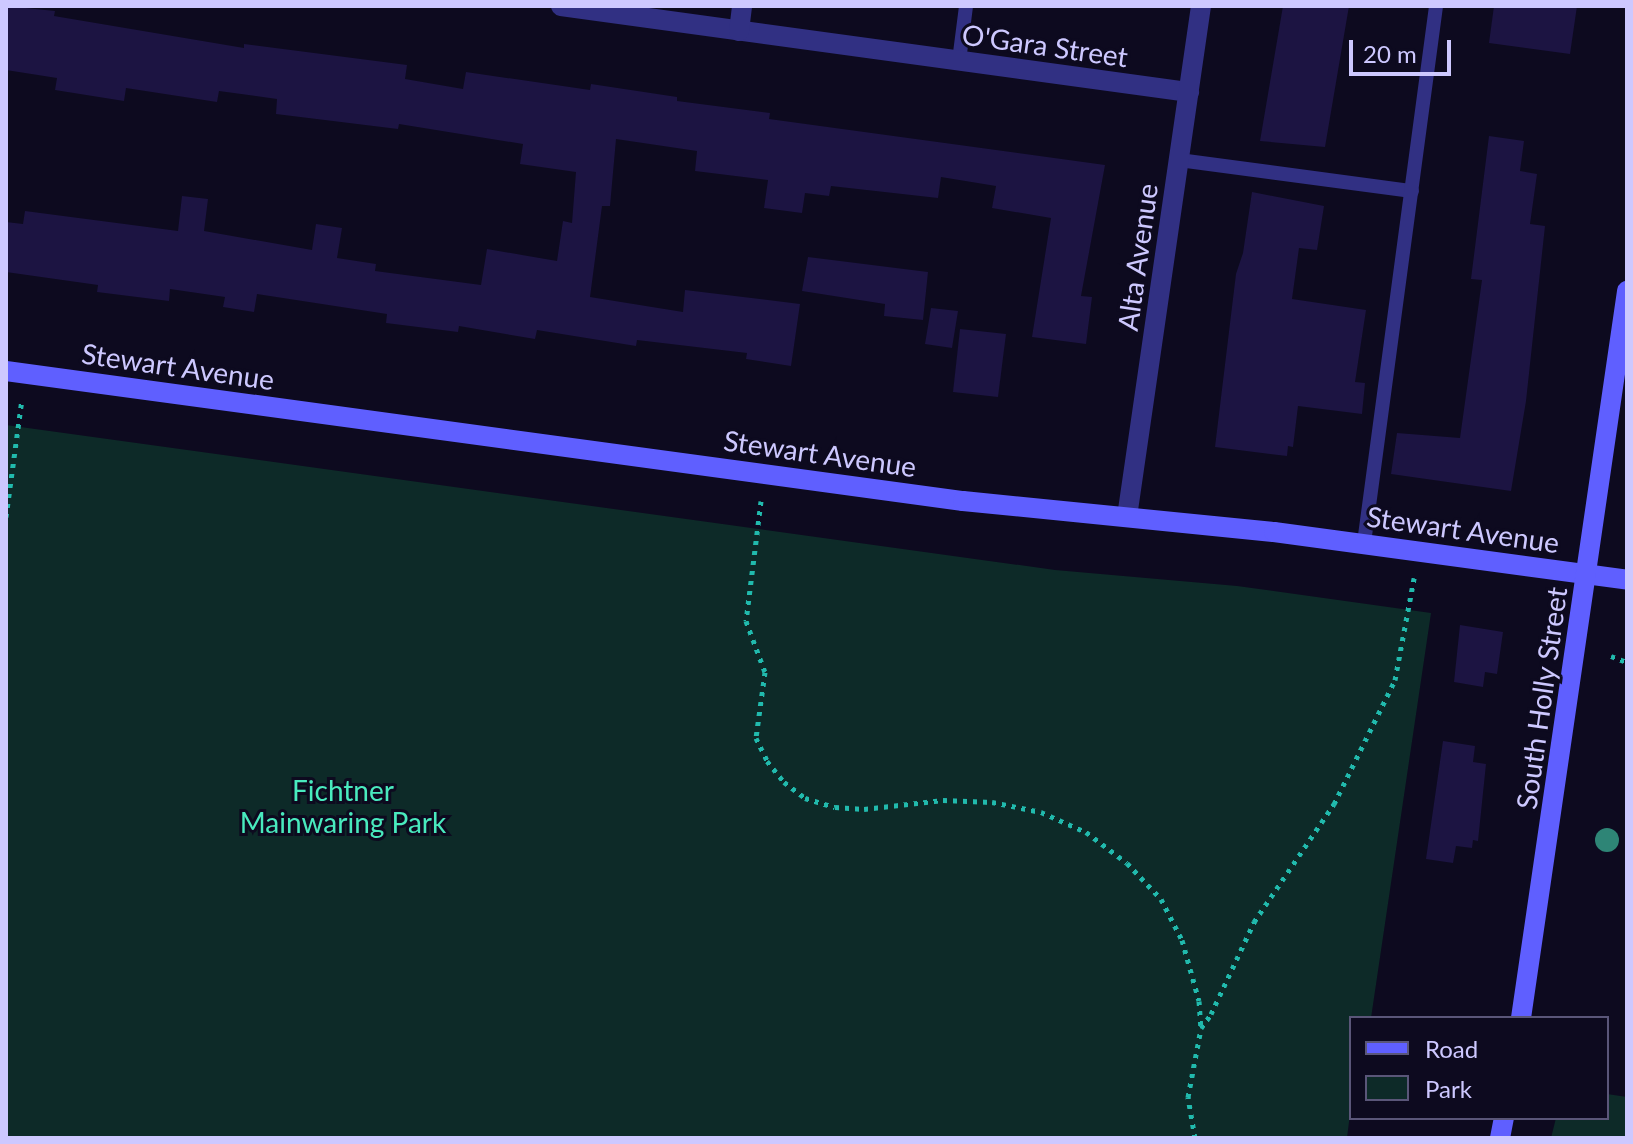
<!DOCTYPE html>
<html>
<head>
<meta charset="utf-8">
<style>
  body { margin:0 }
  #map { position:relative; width:1633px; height:1144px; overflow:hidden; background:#0d0a1f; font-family:Lato,sans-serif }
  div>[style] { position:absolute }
  .green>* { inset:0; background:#0d2a28 }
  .building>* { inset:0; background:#1c1442 }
  .path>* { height:5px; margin-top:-2.5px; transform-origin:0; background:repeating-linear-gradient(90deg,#21baad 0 4px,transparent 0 10px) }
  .lane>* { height:14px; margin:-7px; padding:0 7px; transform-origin:7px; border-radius:7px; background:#313083 }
  .street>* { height:20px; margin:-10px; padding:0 10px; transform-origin:10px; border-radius:10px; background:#313083 }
  .secondary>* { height:20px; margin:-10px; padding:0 10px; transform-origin:10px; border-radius:10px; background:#5f5fff }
  .trees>* { width:24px; height:24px; margin:-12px; border-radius:50%; background:#2e8576 }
  span { translate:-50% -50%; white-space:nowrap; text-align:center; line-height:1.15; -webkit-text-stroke:6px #0d0a1f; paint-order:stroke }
  .street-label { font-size:28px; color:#cdc8ff }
  .park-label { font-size:28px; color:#49eabe }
  .frame { position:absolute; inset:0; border:8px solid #cdc8ff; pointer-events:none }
  .legend { position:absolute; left:1349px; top:1016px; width:260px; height:104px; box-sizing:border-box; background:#0d0a1f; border:2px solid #5a5679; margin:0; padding:10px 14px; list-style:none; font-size:24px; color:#cdc8ff }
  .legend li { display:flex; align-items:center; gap:16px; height:40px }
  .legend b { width:40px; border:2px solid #5a5679 }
  .scale { position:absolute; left:1349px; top:40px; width:102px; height:36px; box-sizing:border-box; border:4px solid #cdc8ff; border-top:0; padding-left:10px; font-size:24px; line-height:28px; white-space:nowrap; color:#cdc8ff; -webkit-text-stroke:6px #0d0a1f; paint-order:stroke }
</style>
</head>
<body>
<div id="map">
  <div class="green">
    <i style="clip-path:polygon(6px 425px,1055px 570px,1237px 586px,1431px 613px,1371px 1018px,1351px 1018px,1351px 1106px,1347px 1138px,6px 1138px)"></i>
    <i style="clip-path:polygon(1607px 1094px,1627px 1097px,1627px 1138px,1551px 1138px,1556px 1118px,1607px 1118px)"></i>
  </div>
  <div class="building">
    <i style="clip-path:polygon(6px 6px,55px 11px,54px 16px,244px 48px,244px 44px,407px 65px,405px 79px,463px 89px,466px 72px,590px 90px,591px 84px,677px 97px,677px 101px,770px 113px,769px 119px,1105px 165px,1081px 296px,1092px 297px,1086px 344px,1032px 337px,1051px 218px,992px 208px,996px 186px,941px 177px,938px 198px,831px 186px,829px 196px,805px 193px,802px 213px,764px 208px,768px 180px,695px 171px,697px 151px,616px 139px,610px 206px,602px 206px,590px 297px,683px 312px,685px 290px,800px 304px,791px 366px,746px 359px,747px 353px,637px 340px,636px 346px,537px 330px,535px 339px,459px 326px,458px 332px,386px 323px,387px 314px,257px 294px,254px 312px,223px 307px,225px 297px,170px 289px,169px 301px,97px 292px,98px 285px,6px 272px,6px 222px,23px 224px,25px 211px,178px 231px,182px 196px,208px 199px,204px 231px,312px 250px,316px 224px,342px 228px,337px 258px,376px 264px,375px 271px,481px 285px,487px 249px,557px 261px,563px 221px,572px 223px,576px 172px,520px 164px,523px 144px,399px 124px,398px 129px,276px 114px,277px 99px,219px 91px,217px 102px,126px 88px,124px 101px,55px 90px,57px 78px,6px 70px)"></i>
    <i style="clip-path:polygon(1283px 6px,1349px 6px,1325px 147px,1260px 141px)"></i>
    <i style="clip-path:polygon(1494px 6px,1577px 6px,1570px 54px,1489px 43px)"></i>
    <i style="clip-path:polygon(1489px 136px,1524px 141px,1520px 171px,1537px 174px,1530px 224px,1545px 226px,1526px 401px,1511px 491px,1391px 474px,1397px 433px,1460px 438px,1482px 280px,1471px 279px)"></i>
    <i style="clip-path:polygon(1252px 192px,1324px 206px,1317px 250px,1299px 248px,1292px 299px,1366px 310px,1355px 382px,1365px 383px,1362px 414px,1298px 406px,1293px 447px,1288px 446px,1287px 456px,1215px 447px,1236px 274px,1243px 253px)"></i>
    <i style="clip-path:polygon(808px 257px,928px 272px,923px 320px,884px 316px,885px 304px,802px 291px)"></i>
    <i style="clip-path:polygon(931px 308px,958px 311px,952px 348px,925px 344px)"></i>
    <i style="clip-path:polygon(960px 329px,1006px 334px,998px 397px,953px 392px)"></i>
    <i style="clip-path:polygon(1460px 625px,1503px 632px,1497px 674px,1485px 672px,1483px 687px,1454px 682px)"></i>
    <i style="clip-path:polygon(1443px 741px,1475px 746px,1473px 762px,1486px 764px,1478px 841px,1473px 840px,1472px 848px,1456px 846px,1453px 863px,1426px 859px)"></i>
  </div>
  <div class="path">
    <i style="left:761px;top:501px;width:121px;rotate:97.1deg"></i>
    <i style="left:746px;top:621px;width:54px;rotate:69.6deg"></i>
    <i style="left:765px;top:672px;width:67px;rotate:97.8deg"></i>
    <i style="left:756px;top:738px;width:25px;rotate:64deg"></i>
    <i style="left:767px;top:761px;width:27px;rotate:51deg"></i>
    <i style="left:784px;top:782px;width:26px;rotate:37deg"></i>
    <i style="left:805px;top:798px;width:31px;rotate:17deg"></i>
    <i style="left:835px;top:807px;width:29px;rotate:4deg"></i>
    <i style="left:864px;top:809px;width:80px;rotate:-6.5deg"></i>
    <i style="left:943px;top:800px;width:49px;rotate:2.3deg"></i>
    <i style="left:992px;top:802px;width:50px;rotate:11.5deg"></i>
    <i style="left:1041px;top:812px;width:49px;rotate:24deg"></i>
    <i style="left:1086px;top:832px;width:51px;rotate:37.1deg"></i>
    <i style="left:1127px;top:863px;width:50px;rotate:46.6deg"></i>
    <i style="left:1161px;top:899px;width:46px;rotate:62.9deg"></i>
    <i style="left:1182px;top:940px;width:63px;rotate:74.4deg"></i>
    <i style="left:1199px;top:1001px;width:27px;rotate:86deg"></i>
    <i style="left:6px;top:517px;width:119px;rotate:-82.3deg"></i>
    <i style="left:1611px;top:656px;width:17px;rotate:21deg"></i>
    <i style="left:1195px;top:1138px;width:42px;rotate:-99.7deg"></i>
    <i style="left:1188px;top:1097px;width:70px;rotate:-79.3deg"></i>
    <i style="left:1201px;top:1028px;width:17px;rotate:-54deg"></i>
    <i style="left:1211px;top:1014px;width:102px;rotate:-64.9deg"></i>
    <i style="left:1254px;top:922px;width:143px;rotate:-55.9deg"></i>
    <i style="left:1334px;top:804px;width:138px;rotate:-63.8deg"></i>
    <i style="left:1395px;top:680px;width:104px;rotate:-79.4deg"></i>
  </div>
  <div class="lane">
    <i style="left:959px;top:61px;width:55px;rotate:-82.7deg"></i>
    <i style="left:1179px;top:160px;width:235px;rotate:7.6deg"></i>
    <i style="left:1364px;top:543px;width:542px;rotate:-82.36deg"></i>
  </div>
  <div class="street">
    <i style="left:561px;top:6px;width:634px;rotate:7.8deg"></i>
    <i style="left:739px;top:31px;width:25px;rotate:-83deg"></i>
    <i style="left:1127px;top:517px;width:516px;rotate:-81.76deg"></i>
  </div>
  <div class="secondary">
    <i style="left:6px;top:371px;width:966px;rotate:7.74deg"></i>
    <i style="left:963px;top:501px;width:313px;rotate:5.7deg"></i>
    <i style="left:1274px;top:532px;width:356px;rotate:7.7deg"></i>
    <i style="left:1521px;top:1018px;width:735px;rotate:-81.7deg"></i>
    <i style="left:1500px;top:1138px;width:20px;rotate:-79deg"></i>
  </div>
  <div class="trees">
    <i style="left:1607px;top:840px"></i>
  </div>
  <div class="street-label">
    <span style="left:1045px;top:45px;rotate:8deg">O'Gara Street</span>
    <span style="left:1137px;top:257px;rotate:-82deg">Alta Avenue</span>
    <span style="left:178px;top:366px;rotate:8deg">Stewart Avenue</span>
    <span style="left:820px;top:453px;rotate:8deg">Stewart Avenue</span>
    <span style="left:1463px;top:529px;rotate:8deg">Stewart Avenue</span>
    <span style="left:1541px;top:698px;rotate:-82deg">South Holly Street</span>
  </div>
  <div class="park-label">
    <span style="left:343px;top:806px">Fichtner<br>Mainwaring Park</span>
  </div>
  <div class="frame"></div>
  <ul class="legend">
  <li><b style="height:10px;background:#5f5fff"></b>Road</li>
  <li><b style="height:22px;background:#0d2a28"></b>Park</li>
  </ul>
  <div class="scale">20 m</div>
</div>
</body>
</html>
